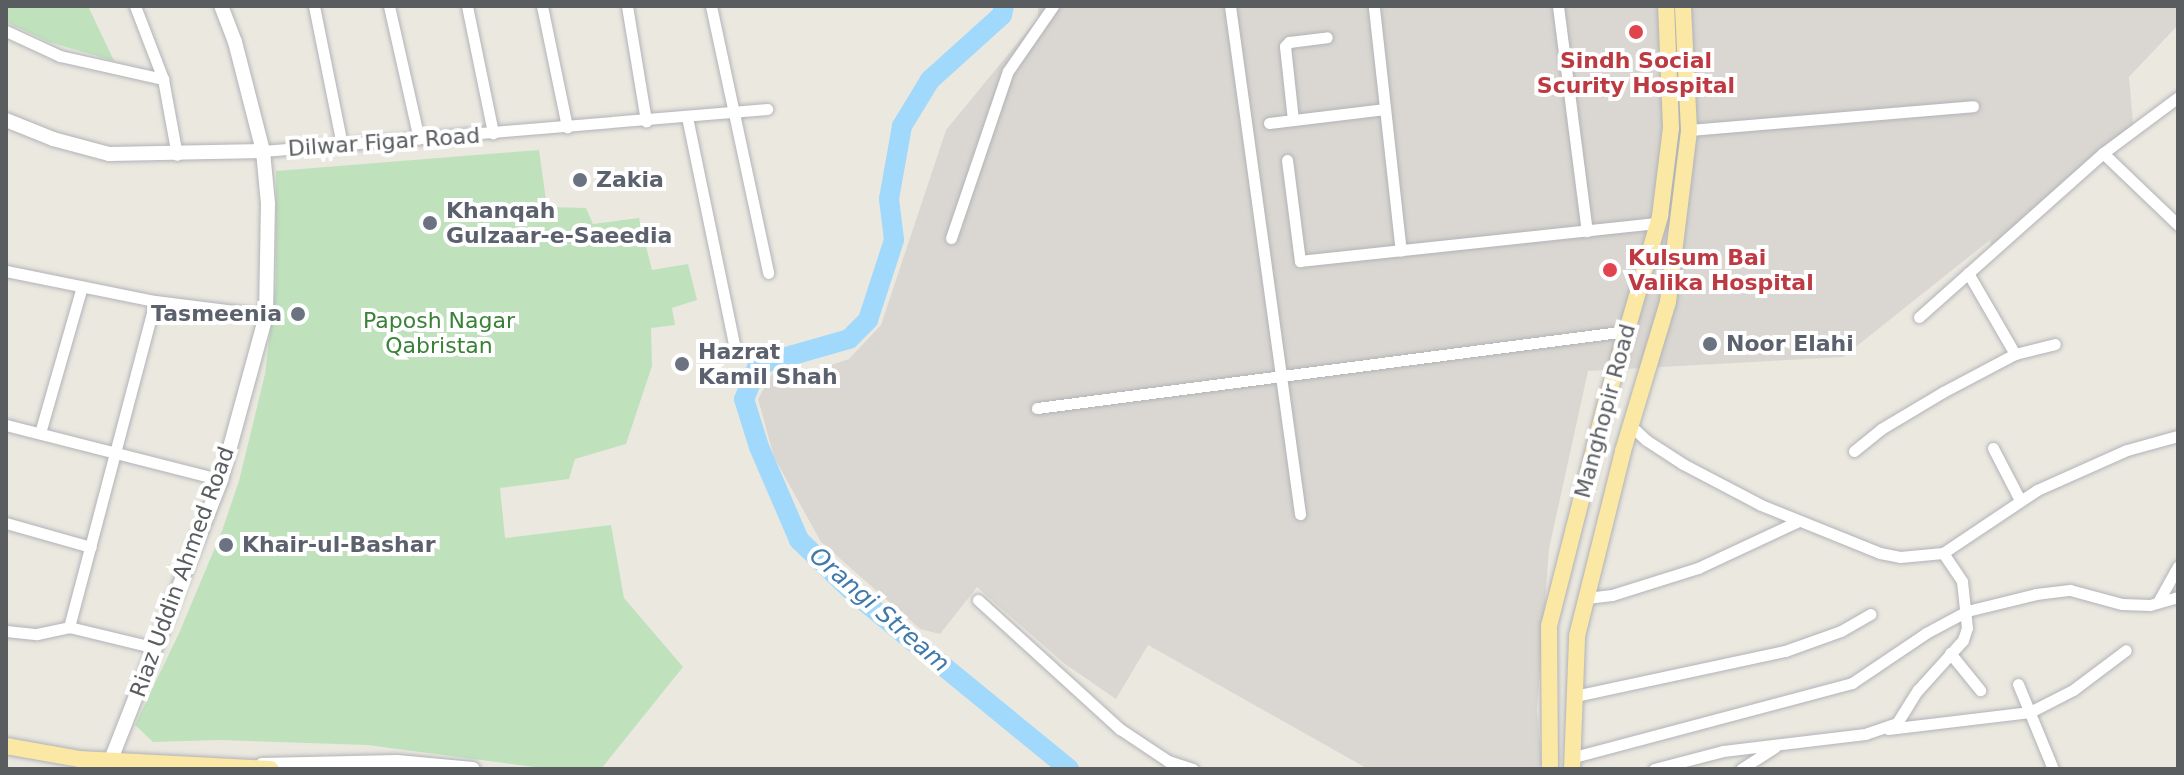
<!DOCTYPE html>
<html>
<head>
<meta charset="utf-8">
<style>
  body { margin:0 }
  #map { position:relative; width:2184px; height:775px; overflow:hidden; background:#ebe8e0; font-family:"DejaVu Sans",sans-serif }
  div>[style] { position:absolute }
  .industrial>* { inset:0; background:#dad7d2 }
  .green>* { inset:0; background:#bfe2bd }
  .river>* { height:20px; margin:-10px; padding:0 10px; transform-origin:10px; border-radius:10px; background:#a0d9fb }
  .roads { filter:drop-shadow(0 0 2px #b1b3b7) drop-shadow(0 0 2px #b1b3b7) }
  .minor>* { height:11px; margin:-5.5px; padding:0 5.5px; transform-origin:5.5px; border-radius:5.5px; background:#fff }
  .tertiary>* { height:14px; margin:-7px; padding:0 7px; transform-origin:7px; border-radius:7px; background:#fff }
  .secondary>* { height:14px; margin:-7px; padding:0 7px; transform-origin:7px; border-radius:7px; background:#fff }
  .primary>* { height:16px; margin:-8px; padding:0 8px; transform-origin:8px; border-radius:8px; background:#fbe8a5 }
  .dots>* { width:22px; height:22px; translate:-50% -50%; box-sizing:border-box; border:4px solid #fff; border-radius:50% }
  span { translate:-50% -50%; white-space:nowrap; text-align:center; line-height:1.15; -webkit-text-stroke:8px #fff; paint-order:stroke }
  .health-label { font-size:22px; color:#be3a42; font-weight:700 }
  .left { translate:0 -50%; text-align:left }
  .street-label { font-size:22px; color:#595d60 }
  .worship-label { font-size:22px; color:#5b616d; font-weight:700 }
  .right { translate:-100% -50%; text-align:right }
  .park-label { font-size:22px; color:#388137 }
  .water-label { font-size:24px; color:#407aab; font-style:italic }
  .frame { position:absolute; inset:0; border:8px solid #595d60; pointer-events:none }
</style>
</head>
<body>
<div id="map">
  <div class="industrial">
    <i style="clip-path:polygon(1038px 6px,2178px 6px,2178px 25px,2129px 77px,2134px 135px,1993px 256px,1990px 240px,1843px 357px,1588px 371px,1549px 549px,1537px 710px,1542px 764px,1535px 769px,1368px 769px,1148px 645px,1116px 699px,1065px 664px,977px 587px,940px 634px,920px 629px,821px 542px,774px 457px,758px 399px,774px 371px,819px 369px,849px 359px,881px 325px,946px 130px,1038px 18px)"></i>
  </div>
  <div class="green">
    <i style="clip-path:polygon(6px 6px,88px 6px,114px 61px,49px 42px,6px 22px)"></i>
    <i style="clip-path:polygon(539px 150px,547px 207px,586px 208px,593px 224px,639px 218px,652px 270px,688px 264px,697px 300px,672px 308px,675px 325px,651px 328px,652px 366px,626px 444px,575px 459px,569px 479px,500px 488px,505px 538px,611px 525px,624px 598px,683px 667px,601px 769px,549px 769px,367px 745px,220px 740px,153px 742px,135px 725px,180px 631px,222px 531px,239px 481px,265px 374px,276px 283px,276px 171px)"></i>
  </div>
  <div class="river">
    <i style="left:1004px;top:6px;width:9px;rotate:103deg"></i>
    <i style="left:1002px;top:15px;width:97px;rotate:137.9deg"></i>
    <i style="left:930px;top:80px;width:54px;rotate:121.3deg"></i>
    <i style="left:902px;top:126px;width:74px;rotate:100.1deg"></i>
    <i style="left:889px;top:199px;width:41px;rotate:83deg"></i>
    <i style="left:894px;top:240px;width:84px;rotate:108deg"></i>
    <i style="left:868px;top:320px;width:27px;rotate:135deg"></i>
    <i style="left:849px;top:339px;width:95px;rotate:164.1deg"></i>
    <i style="left:758px;top:365px;width:37px;rotate:112deg"></i>
    <i style="left:744px;top:399px;width:50px;rotate:72.6deg"></i>
    <i style="left:759px;top:447px;width:101px;rotate:66.7deg"></i>
    <i style="left:799px;top:540px;width:76px;rotate:43.9deg"></i>
    <i style="left:854px;top:593px;width:278px;rotate:39.3deg"></i>
  </div>
  <div class="roads">
    <div class="minor">
      <i style="left:135px;top:6px;width:78px;rotate:69deg"></i>
      <i style="left:163px;top:79px;width:77px;rotate:79.6deg"></i>
      <i style="left:314px;top:6px;width:142px;rotate:78.6deg"></i>
      <i style="left:389px;top:6px;width:136px;rotate:77.3deg"></i>
      <i style="left:467px;top:6px;width:130px;rotate:78.4deg"></i>
      <i style="left:542px;top:6px;width:124px;rotate:78.3deg"></i>
      <i style="left:627px;top:6px;width:117px;rotate:80.6deg"></i>
      <i style="left:711px;top:6px;width:273px;rotate:77.9deg"></i>
      <i style="left:1230px;top:6px;width:513px;rotate:82.15deg"></i>
      <i style="left:1558px;top:6px;width:227px;rotate:82.7deg"></i>
      <i style="left:1374px;top:8px;width:244px;rotate:83.7deg"></i>
      <i style="left:6px;top:31px;width:60px;rotate:24.8deg"></i>
      <i style="left:60px;top:56px;width:106px;rotate:12.6deg"></i>
      <i style="left:687px;top:117px;width:236px;rotate:78.3deg"></i>
      <i style="left:1293px;top:120px;width:74px;rotate:-96.2deg"></i>
      <i style="left:1285px;top:46px;width:6px;rotate:-45deg"></i>
      <i style="left:1289px;top:42px;width:38px;rotate:-7deg"></i>
      <i style="left:1269px;top:123px;width:117px;rotate:-6.9deg"></i>
      <i style="left:1689px;top:130px;width:285px;rotate:-4.8deg"></i>
      <i style="left:263px;top:151px;width:506px;rotate:-4.76deg"></i>
      <i style="left:2103px;top:153px;width:104px;rotate:43.8deg"></i>
      <i style="left:1287px;top:160px;width:102px;rotate:82.7deg"></i>
      <i style="left:1300px;top:261px;width:360px;rotate:-6.1deg"></i>
      <i style="left:951px;top:238px;width:176px;rotate:-71.2deg"></i>
      <i style="left:1008px;top:71px;width:79px;rotate:-55.3deg"></i>
      <i style="left:6px;top:271px;width:152px;rotate:11.4deg"></i>
      <i style="left:155px;top:301px;width:112px;rotate:7.2deg"></i>
      <i style="left:1968px;top:273px;width:94px;rotate:59.9deg"></i>
      <i style="left:1919px;top:317px;width:246px;rotate:-41.7deg"></i>
      <i style="left:2103px;top:153px;width:94px;rotate:-36.7deg"></i>
      <i style="left:1037px;top:408px;width:595px;rotate:-7.44deg"></i>
      <i style="left:6px;top:425px;width:222px;rotate:14.3deg"></i>
      <i style="left:1631px;top:426px;width:21px;rotate:43deg"></i>
      <i style="left:1646px;top:440px;width:44px;rotate:33deg"></i>
      <i style="left:1683px;top:464px;width:88px;rotate:27.7deg"></i>
      <i style="left:1761px;top:505px;width:128px;rotate:22deg"></i>
      <i style="left:1880px;top:553px;width:20px;rotate:11deg"></i>
      <i style="left:1900px;top:557px;width:43px;rotate:-5.3deg"></i>
      <i style="left:1943px;top:553px;width:113px;rotate:-33.8deg"></i>
      <i style="left:2037px;top:490px;width:98px;rotate:-24deg"></i>
      <i style="left:2127px;top:450px;width:53px;rotate:-15.4deg"></i>
      <i style="left:40px;top:433px;width:152px;rotate:-74deg"></i>
      <i style="left:1993px;top:448px;width:59px;rotate:62.6deg"></i>
      <i style="left:1854px;top:451px;width:35px;rotate:-39deg"></i>
      <i style="left:1881px;top:429px;width:72px;rotate:-30.8deg"></i>
      <i style="left:1943px;top:392px;width:81px;rotate:-27.8deg"></i>
      <i style="left:2015px;top:354px;width:41px;rotate:-14deg"></i>
      <i style="left:6px;top:523px;width:88px;rotate:15.8deg"></i>
      <i style="left:1587px;top:598px;width:25px;rotate:-7deg"></i>
      <i style="left:1612px;top:595px;width:90px;rotate:-17.4deg"></i>
      <i style="left:1698px;top:568px;width:111px;rotate:-25deg"></i>
      <i style="left:978px;top:600px;width:192px;rotate:42.3deg"></i>
      <i style="left:1120px;top:729px;width:58px;rotate:33.7deg"></i>
      <i style="left:1168px;top:761px;width:26px;rotate:18deg"></i>
      <i style="left:2158px;top:602px;width:41px;rotate:-60.9deg"></i>
      <i style="left:69px;top:627px;width:337px;rotate:-75.2deg"></i>
      <i style="left:6px;top:631px;width:31px;rotate:6deg"></i>
      <i style="left:37px;top:634px;width:33px;rotate:-12deg"></i>
      <i style="left:69px;top:627px;width:89px;rotate:13.6deg"></i>
      <i style="left:1950px;top:653px;width:48px;rotate:51deg"></i>
      <i style="left:2018px;top:684px;width:92px;rotate:67.6deg"></i>
      <i style="left:1575px;top:696px;width:215px;rotate:-12.1deg"></i>
      <i style="left:1785px;top:651px;width:59px;rotate:-19.7deg"></i>
      <i style="left:1841px;top:631px;width:34px;rotate:-30deg"></i>
      <i style="left:1888px;top:729px;width:143px;rotate:-6.8deg"></i>
      <i style="left:2030px;top:712px;width:48px;rotate:-27.1deg"></i>
      <i style="left:2073px;top:690px;width:66px;rotate:-37deg"></i>
      <i style="left:1574px;top:757px;width:288px;rotate:-14.9deg"></i>
      <i style="left:1852px;top:683px;width:89px;rotate:-34deg"></i>
      <i style="left:1926px;top:633px;width:47px;rotate:-28.2deg"></i>
      <i style="left:1967px;top:611px;width:71px;rotate:-13.8deg"></i>
      <i style="left:2036px;top:594px;width:34px;rotate:-7deg"></i>
      <i style="left:2070px;top:590px;width:54px;rotate:15.1deg"></i>
      <i style="left:2122px;top:604px;width:28px;rotate:2deg"></i>
      <i style="left:2150px;top:605px;width:29px;rotate:-16deg"></i>
      <i style="left:1654px;top:769px;width:71px;rotate:-14.6deg"></i>
      <i style="left:1723px;top:751px;width:143px;rotate:-6.8deg"></i>
      <i style="left:1865px;top:734px;width:34px;rotate:-19deg"></i>
      <i style="left:1897px;top:723px;width:39px;rotate:-58deg"></i>
      <i style="left:1918px;top:690px;width:67px;rotate:-48deg"></i>
      <i style="left:1963px;top:640px;width:13px;rotate:-72deg"></i>
      <i style="left:1967px;top:628px;width:47px;rotate:-96.1deg"></i>
      <i style="left:1962px;top:581px;width:34px;rotate:-124deg"></i>
      <i style="left:1741px;top:769px;width:40px;rotate:-32.9deg"></i>
    </div>
    <div class="tertiary">
      <i style="left:6px;top:120px;width:51px;rotate:22deg"></i>
      <i style="left:53px;top:139px;width:58px;rotate:15deg"></i>
      <i style="left:109px;top:154px;width:154px;rotate:-1.1deg"></i>
      <i style="left:262px;top:765px;width:135px;rotate:-1.3deg"></i>
      <i style="left:397px;top:762px;width:76px;rotate:5.3deg"></i>
    </div>
    <div class="secondary">
      <i style="left:110px;top:762px;width:303px;rotate:-68.5deg"></i>
      <i style="left:221px;top:480px;width:171px;rotate:-74.7deg"></i>
      <i style="left:266px;top:315px;width:111px;rotate:-89deg"></i>
      <i style="left:268px;top:204px;width:53px;rotate:-95.4deg"></i>
      <i style="left:263px;top:151px;width:113px;rotate:-104.4deg"></i>
      <i style="left:235px;top:42px;width:39px;rotate:-111deg"></i>
    </div>
    <div class="primary">
      <i style="left:6px;top:746px;width:74px;rotate:10.1deg"></i>
      <i style="left:79px;top:759px;width:192px;rotate:3deg"></i>
      <i style="left:1550px;top:769px;width:143px;rotate:-90.4deg"></i>
      <i style="left:1549px;top:626px;width:234px;rotate:-75.7deg"></i>
      <i style="left:1607px;top:399px;width:191px;rotate:-73.8deg"></i>
      <i style="left:1660px;top:216px;width:89px;rotate:-82.9deg"></i>
      <i style="left:1671px;top:128px;width:122px;rotate:-92.3deg"></i>
      <i style="left:1572px;top:769px;width:133px;rotate:-87.8deg"></i>
      <i style="left:1577px;top:636px;width:191px;rotate:-76deg"></i>
      <i style="left:1623px;top:451px;width:156px;rotate:-73.2deg"></i>
      <i style="left:1668px;top:302px;width:173px;rotate:-83deg"></i>
      <i style="left:1689px;top:130px;width:124px;rotate:-92.8deg"></i>
    </div>
  </div>
  <div class="dots">
    <i style="left:1636px;top:32px;background:#e0444e"></i>
    <i style="left:580px;top:180px;background:#6b7280"></i>
    <i style="left:430px;top:223px;background:#6b7280"></i>
    <i style="left:1610px;top:270px;background:#e0444e"></i>
    <i style="left:298px;top:314px;background:#6b7280"></i>
    <i style="left:1710px;top:344px;background:#6b7280"></i>
    <i style="left:682px;top:364px;background:#6b7280"></i>
    <i style="left:226px;top:545px;background:#6b7280"></i>
  </div>
  <div class="health-label">
    <span style="left:1636px;top:73px">Sindh Social<br>Scurity Hospital</span>
    <span class="left" style="left:1628px;top:270px">Kulsum Bai<br>Valika Hospital</span>
  </div>
  <div class="street-label">
    <span style="left:384px;top:142px;rotate:-4deg">Dilwar Figar Road</span>
    <span style="left:1605px;top:411px;rotate:-75deg">Manghopir Road</span>
    <span style="left:182px;top:572px;rotate:-70deg">Riaz Uddin Ahmed Road</span>
  </div>
  <div class="worship-label">
    <span class="left" style="left:596px;top:180px">Zakia</span>
    <span class="left" style="left:446px;top:223px">Khanqah<br>Gulzaar-e-Saeedia</span>
    <span class="right" style="left:282px;top:314px">Tasmeenia</span>
    <span class="left" style="left:1726px;top:344px">Noor Elahi</span>
    <span class="left" style="left:698px;top:364px">Hazrat<br>Kamil Shah</span>
    <span class="left" style="left:242px;top:545px">Khair-ul-Bashar</span>
  </div>
  <div class="park-label">
    <span style="left:439px;top:333px">Paposh Nagar<br>Qabristan</span>
  </div>
  <div class="water-label">
    <span style="left:879px;top:610px;rotate:41deg">Orangi Stream</span>
  </div>
  <div class="frame"></div>
</div>
</body>
</html>
